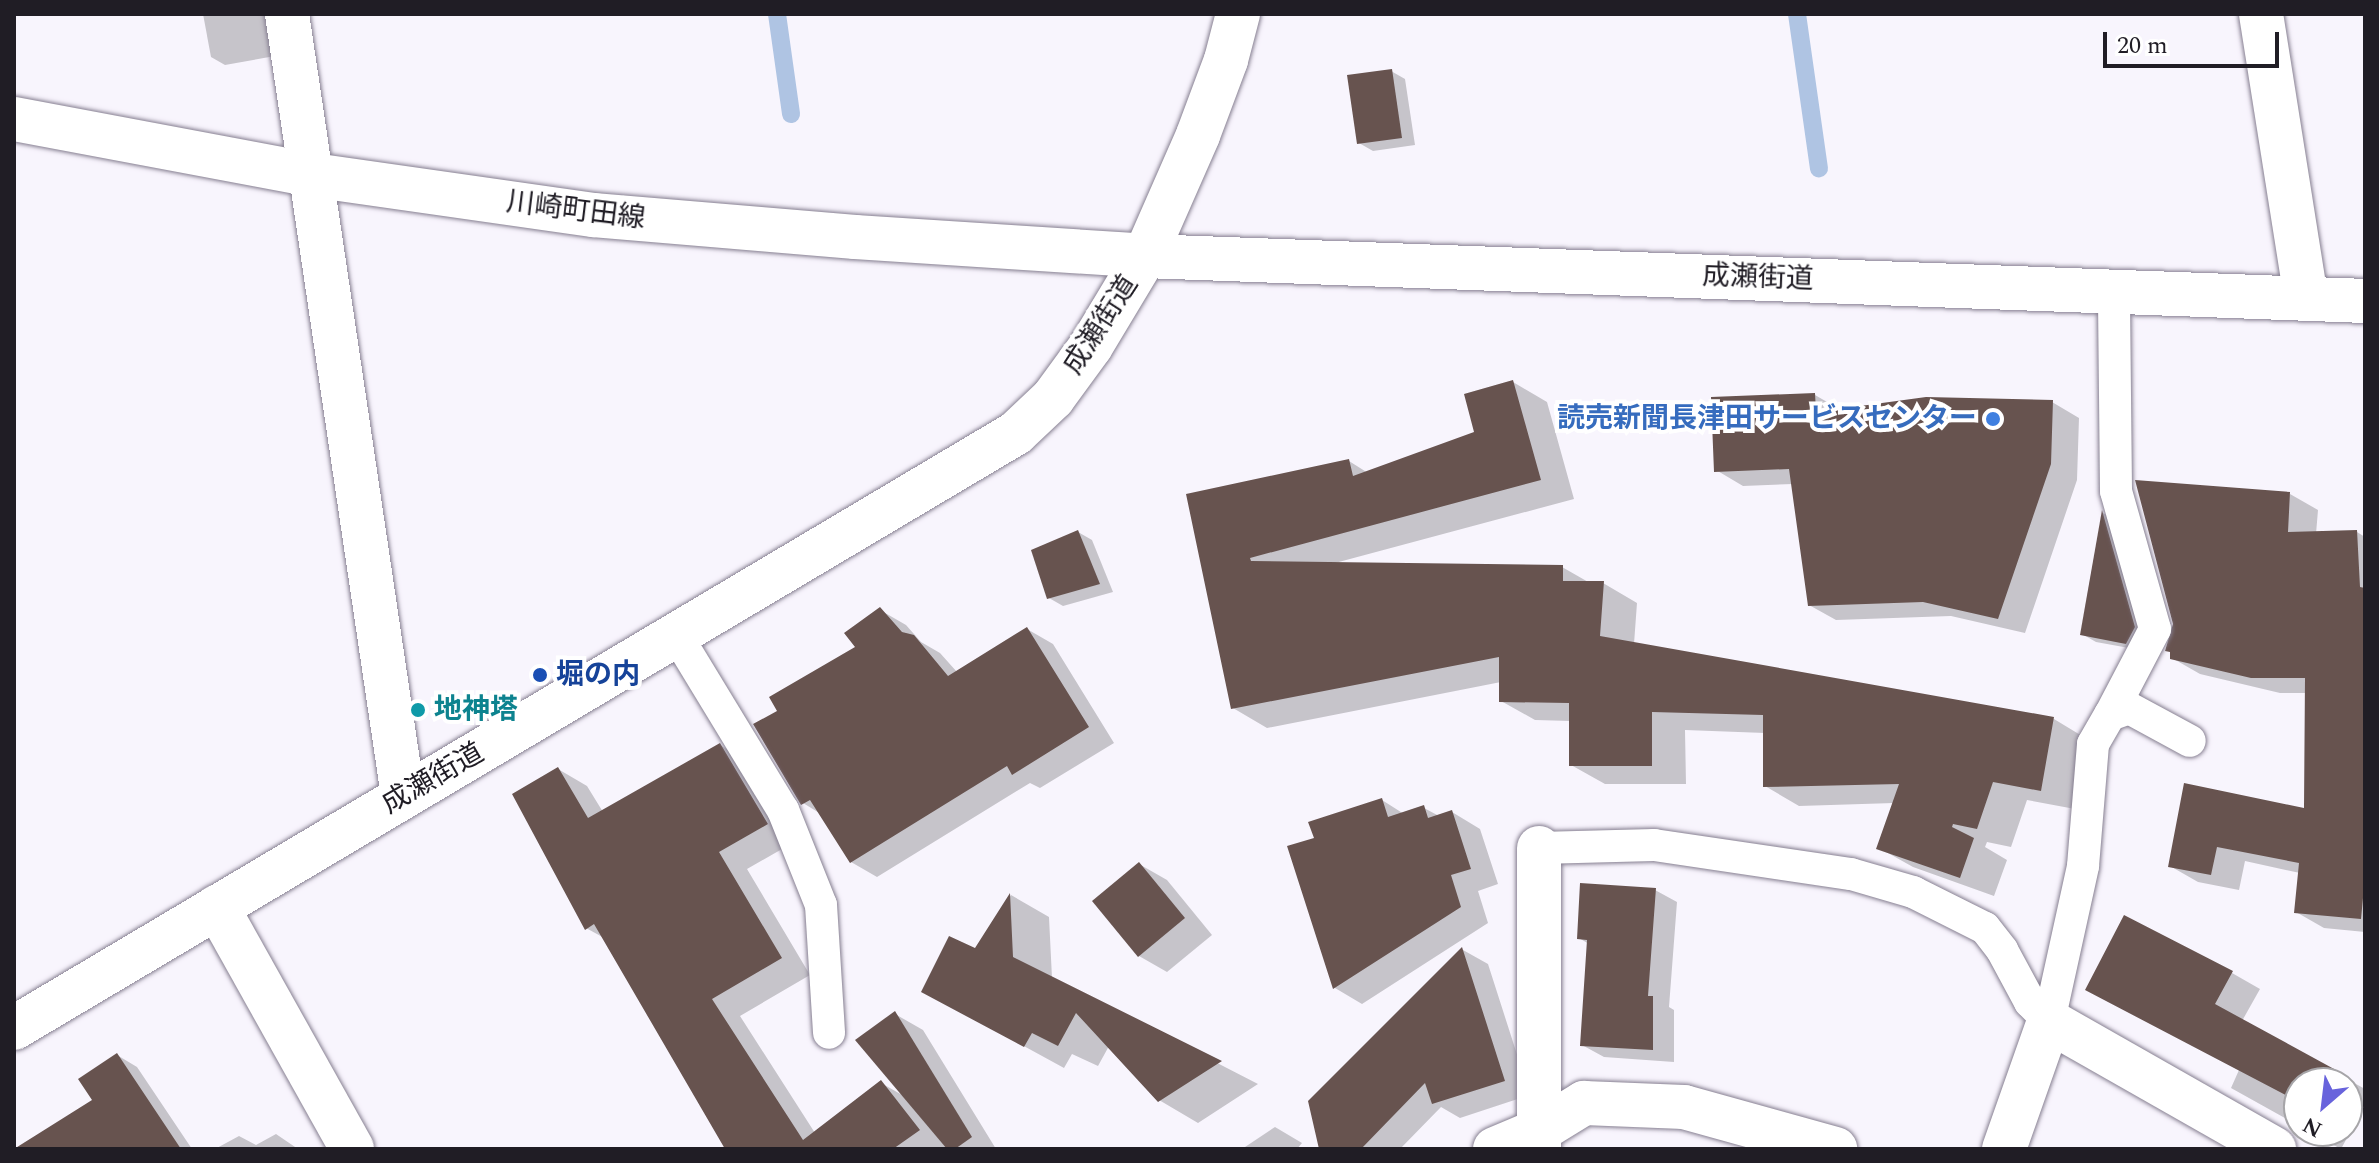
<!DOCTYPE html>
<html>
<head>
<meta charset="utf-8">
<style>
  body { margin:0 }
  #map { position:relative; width:2379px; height:1163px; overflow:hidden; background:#f8f5fd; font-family:Spectral,"Noto Sans JP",serif }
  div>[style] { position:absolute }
  .shadow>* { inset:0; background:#0003 }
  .stream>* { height:18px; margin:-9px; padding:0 9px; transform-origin:9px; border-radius:9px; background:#afc4e3 }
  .building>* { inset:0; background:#67534f }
  .roads { filter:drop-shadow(0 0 2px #867f91) drop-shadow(0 0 2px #867f91) }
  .lane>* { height:32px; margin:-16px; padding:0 16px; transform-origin:16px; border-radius:16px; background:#fff }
  .street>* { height:44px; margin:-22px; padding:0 22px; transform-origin:22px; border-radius:22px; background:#fff }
  .secondary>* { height:44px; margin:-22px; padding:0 22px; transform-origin:22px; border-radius:22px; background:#fff }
  .dots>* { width:22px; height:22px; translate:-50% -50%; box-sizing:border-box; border:4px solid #fff; border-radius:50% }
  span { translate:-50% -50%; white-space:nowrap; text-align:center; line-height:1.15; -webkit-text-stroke:8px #fff; paint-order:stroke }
  .street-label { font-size:28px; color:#201d25 }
  .shop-label { font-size:28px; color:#366cbe; font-weight:700 }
  .right { translate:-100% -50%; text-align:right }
  .transit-label { font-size:28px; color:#164399; font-weight:700 }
  .left { translate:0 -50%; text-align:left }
  .culture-label { font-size:28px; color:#0d838f; font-weight:700 }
  .frame { position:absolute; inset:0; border:16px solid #201d25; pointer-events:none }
  .north { position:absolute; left:2283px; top:1067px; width:80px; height:80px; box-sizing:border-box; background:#fff; border:2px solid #a6a5a8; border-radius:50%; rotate:208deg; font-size:22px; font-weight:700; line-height:32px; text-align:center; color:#201d25 }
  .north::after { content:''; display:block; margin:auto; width:28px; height:36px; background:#6863dc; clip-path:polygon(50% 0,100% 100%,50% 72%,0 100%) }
  .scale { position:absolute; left:2103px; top:32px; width:176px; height:36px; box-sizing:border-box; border:4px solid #201d25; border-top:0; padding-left:10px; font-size:24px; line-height:28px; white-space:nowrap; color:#201d25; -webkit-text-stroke:6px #fff; paint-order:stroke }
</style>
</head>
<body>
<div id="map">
  <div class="shadow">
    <i style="clip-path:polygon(203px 14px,268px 14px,275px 56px,225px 65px,211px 57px)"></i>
    <i style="clip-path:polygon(1391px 71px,1405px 79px,1415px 145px,1373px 151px,1359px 143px)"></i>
    <i style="clip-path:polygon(1513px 382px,1547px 402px,1574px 499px,1335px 563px,1562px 567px,1590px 583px,1603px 583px,1637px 603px,1634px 644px,2054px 719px,2087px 739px,2075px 809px,2027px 800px,2011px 847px,1987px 842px,1985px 847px,2007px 860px,1994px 896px,1913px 867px,1879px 848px,1894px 803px,1799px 806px,1765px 786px,1765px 733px,1685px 730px,1686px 784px,1605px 784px,1571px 765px,1571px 721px,1535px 720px,1501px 701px,1501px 682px,1267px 728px,1233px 708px,1189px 495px,1349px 461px,1368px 473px,1477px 433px)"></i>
    <i style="clip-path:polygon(1815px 395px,1841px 410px,2052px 402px,2079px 418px,2077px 480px,2025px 633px,1951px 616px,1836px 620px,1809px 605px,1793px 484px,1743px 486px,1716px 470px)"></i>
    <i style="clip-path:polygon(2290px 494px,2318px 510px,2316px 534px,2357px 532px,2365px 537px,2365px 932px,2324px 928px,2296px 912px,2300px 873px,2245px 861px,2239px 890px,2198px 882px,2170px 866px,2306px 810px,2307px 693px,2280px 693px,2200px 674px,2172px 658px)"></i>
    <i style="clip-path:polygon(2103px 513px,2115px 520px,2148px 636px,2140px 650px,2096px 642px,2082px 634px)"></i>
    <i style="clip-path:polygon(1078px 532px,1092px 540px,1113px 592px,1063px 606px,1049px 598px)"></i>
    <i style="clip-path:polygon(880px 610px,906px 625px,921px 642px,940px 653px,957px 672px,1027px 629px,1053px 644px,1114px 743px,1040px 788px,1030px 783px,877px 877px,851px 862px,821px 814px,803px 803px,780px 711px,858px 648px)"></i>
    <i style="clip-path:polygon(720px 745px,749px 762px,796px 841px,747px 869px,810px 975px,740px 1016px,815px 1133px,881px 1083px,904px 1096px,895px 1014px,923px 1030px,996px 1149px,745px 1149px,606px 939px,586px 928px,558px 769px,587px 786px,603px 812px)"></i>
    <i style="clip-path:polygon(1382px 800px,1404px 814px,1424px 808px,1439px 816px,1452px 812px,1480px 829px,1498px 884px,1478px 891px,1488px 923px,1362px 1004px,1335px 988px,1290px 847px,1317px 840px)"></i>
    <i style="clip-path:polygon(1139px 864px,1167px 880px,1212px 935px,1167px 972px,1139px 956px)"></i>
    <i style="clip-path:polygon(1655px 890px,1677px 902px,1669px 1007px,1674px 1010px,1674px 1062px,1604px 1057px,1582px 1045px,1589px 944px,1579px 938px)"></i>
    <i style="clip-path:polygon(1011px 895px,1049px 917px,1052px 978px,1258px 1084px,1198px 1123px,1159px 1100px,1109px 1046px,1098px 1066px,1072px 1054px,1064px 1068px,963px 1013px,976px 950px)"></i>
    <i style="clip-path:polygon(1463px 950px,1488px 964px,1530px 1095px,1460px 1118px,1441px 1107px,1400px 1149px,1321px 1149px)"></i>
    <i style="clip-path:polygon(2232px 973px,2260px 989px,2242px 1021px,2365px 1089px,2365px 1105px,2341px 1149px,2307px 1131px,2347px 1131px,2347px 1083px,2299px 1083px,2299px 1126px,2231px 1088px,2239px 1070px,2087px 989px)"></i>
    <i style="clip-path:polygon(117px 1055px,137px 1067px,192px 1149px,27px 1149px,24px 1143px,95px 1101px)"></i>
    <i style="clip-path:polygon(1275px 1127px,1302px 1143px,1297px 1149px,1242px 1149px)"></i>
    <i style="clip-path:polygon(276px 1134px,298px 1149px,215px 1149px,239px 1136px,256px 1145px)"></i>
  </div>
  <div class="stream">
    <i style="left:777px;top:14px;width:101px;rotate:82deg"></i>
    <i style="left:1797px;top:14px;width:156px;rotate:81.9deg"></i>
  </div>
  <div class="building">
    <i style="clip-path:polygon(1392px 69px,1402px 138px,1357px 144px,1347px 75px)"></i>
    <i style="clip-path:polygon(1513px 380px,1541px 480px,1250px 558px,1251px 561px,1563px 565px,1563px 581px,1604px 581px,1600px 636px,2054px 717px,2041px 791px,1993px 782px,1977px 829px,1953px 824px,1952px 827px,1974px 838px,1960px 878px,1876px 849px,1899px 784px,1763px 787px,1763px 715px,1652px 712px,1652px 766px,1569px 766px,1569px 703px,1499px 702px,1499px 657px,1231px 709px,1186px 494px,1349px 459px,1353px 476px,1474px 432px,1464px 394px)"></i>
    <i style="clip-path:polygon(1815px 393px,1816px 412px,1926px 397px,2053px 400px,2051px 464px,1998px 619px,1923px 602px,1808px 606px,1789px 469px,1714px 472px,1711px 397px)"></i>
    <i style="clip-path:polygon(2135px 480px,2290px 492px,2288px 532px,2357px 530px,2360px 587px,2365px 588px,2365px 877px,2361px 919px,2294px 913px,2299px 863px,2217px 847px,2211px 875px,2168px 867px,2184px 783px,2304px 808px,2305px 678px,2251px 678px,2170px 659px,2170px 652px,2165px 651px,2173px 624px)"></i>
    <i style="clip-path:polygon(2102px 510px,2135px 627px,2126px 644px,2080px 635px)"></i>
    <i style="clip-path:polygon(1078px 530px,1100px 584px,1047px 599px,1031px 550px)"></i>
    <i style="clip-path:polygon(880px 607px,902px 632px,914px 635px,948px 676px,1027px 627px,1089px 727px,1012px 775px,1007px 766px,850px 863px,810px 800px,801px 805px,753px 724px,777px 711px,769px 697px,855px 647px,844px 633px)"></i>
    <i style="clip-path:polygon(720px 743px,768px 824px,719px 852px,782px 958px,712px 999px,803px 1140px,881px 1080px,920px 1130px,893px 1149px,725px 1149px,594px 924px,585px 930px,512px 794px,558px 767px,588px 818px)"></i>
    <i style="clip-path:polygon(1382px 798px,1388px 817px,1424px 805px,1428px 818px,1452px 810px,1471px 869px,1451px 875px,1461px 907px,1333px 989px,1287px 846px,1314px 838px,1308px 822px)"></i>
    <i style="clip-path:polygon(1139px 862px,1185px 918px,1138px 957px,1092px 901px)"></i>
    <i style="clip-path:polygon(1580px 883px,1656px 888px,1648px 996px,1653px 996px,1653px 1050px,1580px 1046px,1587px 940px,1577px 939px)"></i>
    <i style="clip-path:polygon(1010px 893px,1013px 957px,1222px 1061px,1158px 1102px,1076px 1013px,1058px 1046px,1032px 1033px,1024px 1047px,921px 992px,949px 936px,975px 948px)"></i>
    <i style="clip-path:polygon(2124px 915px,2233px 971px,2215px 1004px,2345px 1075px,2340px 1083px,2299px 1083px,2299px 1102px,2085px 990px)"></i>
    <i style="clip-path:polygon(1462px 947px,1505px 1081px,1432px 1104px,1425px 1083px,1361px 1149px,1319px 1149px,1308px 1101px)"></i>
    <i style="clip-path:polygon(895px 1011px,972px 1137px,955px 1149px,947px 1149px,855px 1040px)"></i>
    <i style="clip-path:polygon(117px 1053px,181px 1149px,14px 1149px,92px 1100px,78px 1079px)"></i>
  </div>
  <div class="roads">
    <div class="lane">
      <i style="left:677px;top:636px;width:204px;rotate:58.7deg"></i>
      <i style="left:783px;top:810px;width:102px;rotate:68.2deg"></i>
      <i style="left:821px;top:905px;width:128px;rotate:86.4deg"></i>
      <i style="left:2110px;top:715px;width:97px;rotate:-62.4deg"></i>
      <i style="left:2155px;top:629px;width:143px;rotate:-105.8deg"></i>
      <i style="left:2116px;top:491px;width:200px;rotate:-90.6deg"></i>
      <i style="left:1539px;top:848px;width:115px;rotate:-1.5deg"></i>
      <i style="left:1654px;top:845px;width:199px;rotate:8.4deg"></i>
      <i style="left:1851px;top:874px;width:65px;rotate:16.2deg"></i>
      <i style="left:1913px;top:892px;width:80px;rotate:26.6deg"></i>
      <i style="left:1985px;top:928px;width:28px;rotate:52deg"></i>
      <i style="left:2002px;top:950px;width:59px;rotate:61.7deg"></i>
      <i style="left:2030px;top:1002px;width:27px;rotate:45deg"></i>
      <i style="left:2049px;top:1021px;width:159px;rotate:-77.6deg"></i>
      <i style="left:2083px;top:866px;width:122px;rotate:-85.3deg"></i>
      <i style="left:2093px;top:744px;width:34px;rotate:-60deg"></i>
      <i style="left:2110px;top:715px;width:20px;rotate:-20deg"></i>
      <i style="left:2129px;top:708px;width:69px;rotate:28.4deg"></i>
    </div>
    <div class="street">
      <i style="left:287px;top:14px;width:791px;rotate:81.56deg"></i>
      <i style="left:2261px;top:14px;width:288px;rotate:81deg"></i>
      <i style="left:1539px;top:848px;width:301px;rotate:90deg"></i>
      <i style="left:217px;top:907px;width:277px;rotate:60.8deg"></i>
      <i style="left:1495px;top:1149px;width:49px;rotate:-22.9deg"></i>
      <i style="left:1540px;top:1130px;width:52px;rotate:-31.5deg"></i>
      <i style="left:1584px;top:1103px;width:100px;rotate:2.3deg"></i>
      <i style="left:1684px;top:1107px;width:157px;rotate:15.5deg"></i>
      <i style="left:2004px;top:1149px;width:136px;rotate:-70.6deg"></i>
      <i style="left:2049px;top:1021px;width:259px;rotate:29.6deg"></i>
    </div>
    <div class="secondary">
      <i style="left:14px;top:119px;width:303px;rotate:10.6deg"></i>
      <i style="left:312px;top:175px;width:284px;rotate:8.1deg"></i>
      <i style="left:593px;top:215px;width:263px;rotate:4.8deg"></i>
      <i style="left:855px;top:237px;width:291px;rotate:3.7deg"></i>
      <i style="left:1145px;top:256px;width:1221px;rotate:2.11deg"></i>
      <i style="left:14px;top:1028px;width:1165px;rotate:-30.7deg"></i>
      <i style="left:1016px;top:433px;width:51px;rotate:-43.4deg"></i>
      <i style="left:1053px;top:398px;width:64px;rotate:-53.8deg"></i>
      <i style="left:1091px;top:346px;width:105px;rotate:-59deg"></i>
      <i style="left:1145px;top:256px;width:132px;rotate:-66.3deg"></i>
      <i style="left:1198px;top:135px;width:80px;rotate:-69.5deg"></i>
      <i style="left:1226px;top:60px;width:48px;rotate:-75.4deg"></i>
    </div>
  </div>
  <div class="dots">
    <i style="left:1993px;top:419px;background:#3f7fe0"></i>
    <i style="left:540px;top:675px;background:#1a4fb4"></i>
    <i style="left:418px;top:710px;background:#0f9aa8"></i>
  </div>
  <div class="street-label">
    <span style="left:576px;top:211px;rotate:7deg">川崎町田線</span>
    <span style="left:1758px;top:278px;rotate:2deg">成瀬街道</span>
    <span style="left:1101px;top:325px;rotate:-57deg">成瀬街道</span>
    <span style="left:433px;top:779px;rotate:-30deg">成瀬街道</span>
  </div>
  <div class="shop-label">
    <span class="right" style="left:1977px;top:419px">読売新聞長津田サービスセンター</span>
  </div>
  <div class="transit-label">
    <span class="left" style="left:556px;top:675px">堀の内</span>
  </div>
  <div class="culture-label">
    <span class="left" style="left:434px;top:710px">地神塔</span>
  </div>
  <div class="frame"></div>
  <div class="north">N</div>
  <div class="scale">20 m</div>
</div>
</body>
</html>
